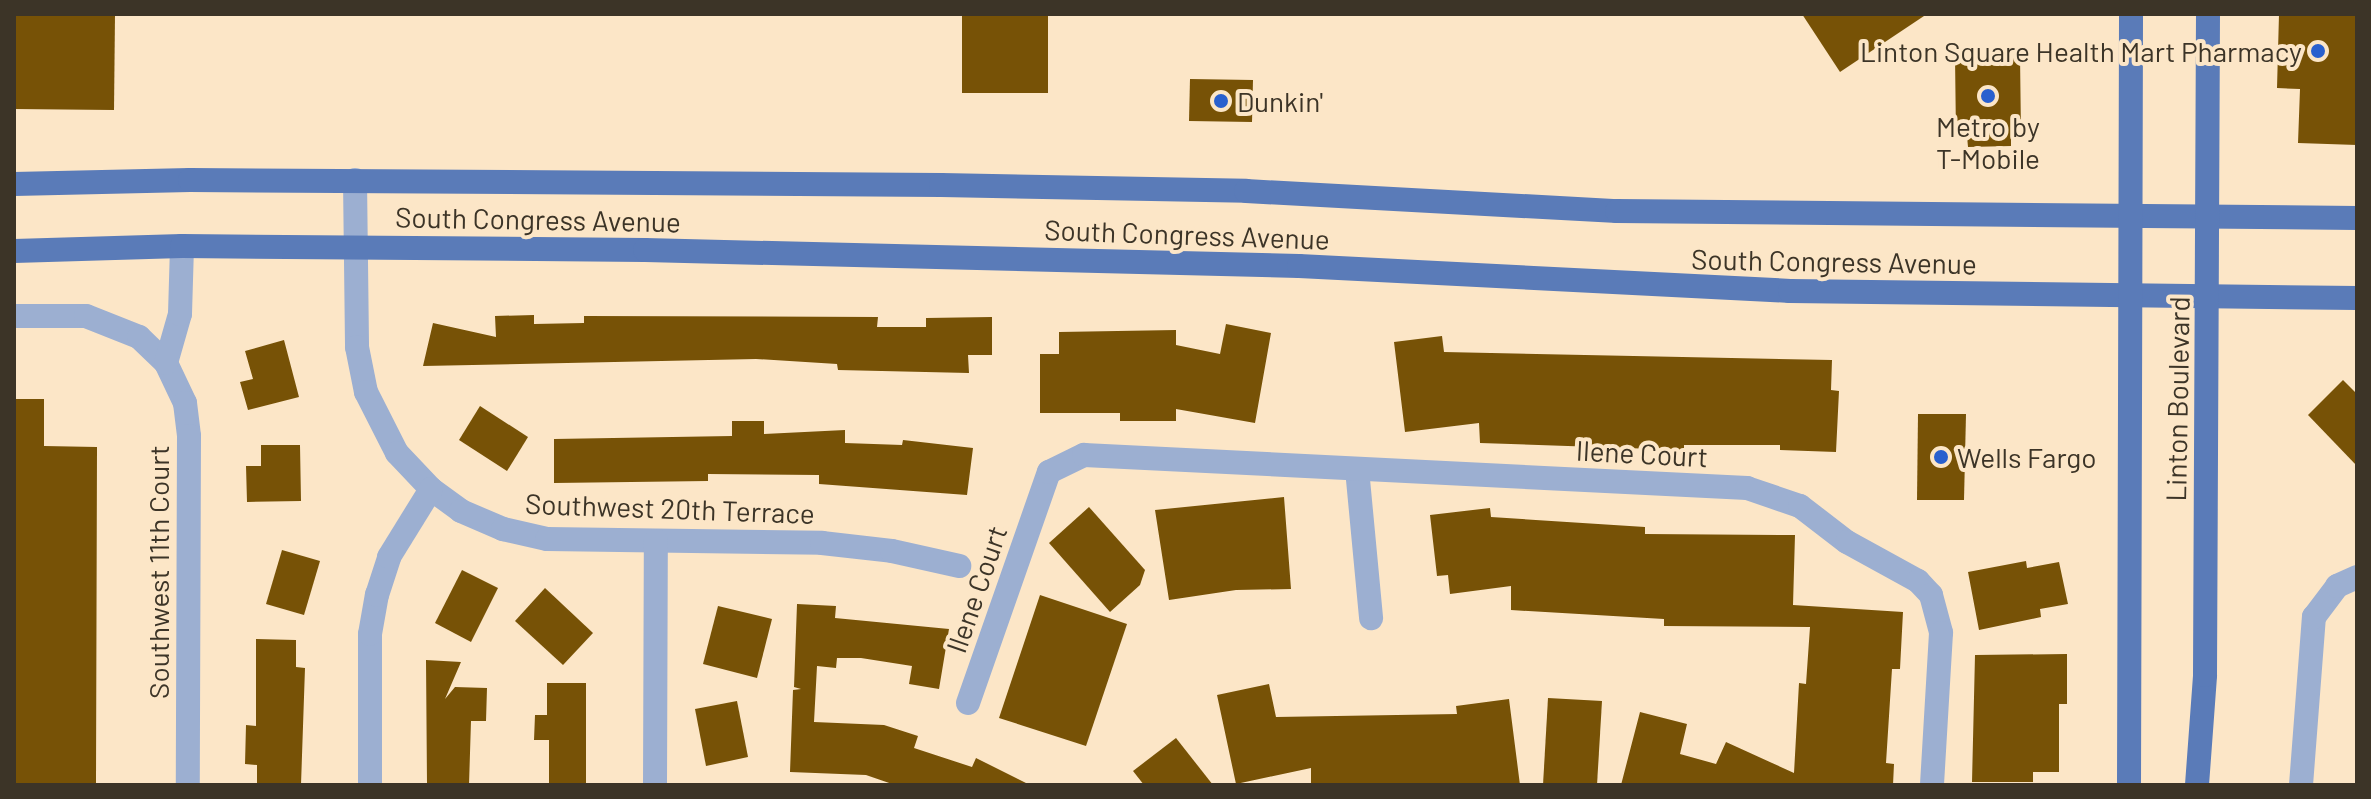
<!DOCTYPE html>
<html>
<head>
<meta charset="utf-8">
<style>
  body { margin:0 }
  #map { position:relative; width:2371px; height:799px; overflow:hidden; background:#fce6c7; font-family:Barlow,sans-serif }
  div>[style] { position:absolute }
  .building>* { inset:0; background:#775206 }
  .minor>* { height:24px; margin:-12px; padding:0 12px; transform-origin:12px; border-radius:12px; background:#9cafd1 }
  .major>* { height:24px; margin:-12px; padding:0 12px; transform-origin:12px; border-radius:12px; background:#5a7bb8 }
  .dots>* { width:22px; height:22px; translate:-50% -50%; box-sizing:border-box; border:4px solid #fce6c7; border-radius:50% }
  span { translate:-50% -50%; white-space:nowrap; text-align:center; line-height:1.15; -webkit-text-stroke:8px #fce6c7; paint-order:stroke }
  .poi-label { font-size:28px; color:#3c3427 }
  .right { translate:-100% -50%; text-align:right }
  .left { translate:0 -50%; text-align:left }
  .street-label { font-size:28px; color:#3c3427 }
  .frame { position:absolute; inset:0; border:16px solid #3c3427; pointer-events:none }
</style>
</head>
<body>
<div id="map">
  <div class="building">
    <i style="clip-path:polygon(14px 14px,115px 14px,114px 110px,14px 109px)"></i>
    <i style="clip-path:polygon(962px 14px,1048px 14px,1048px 93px,962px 93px)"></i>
    <i style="clip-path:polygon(1802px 14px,1927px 14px,1840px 72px)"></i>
    <i style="clip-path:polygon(2279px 14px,2357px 14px,2357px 145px,2298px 143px,2300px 89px,2277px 88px)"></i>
    <i style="clip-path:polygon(1976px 48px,2000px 48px,2000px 56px,2020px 55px,2021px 135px,2011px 136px,2011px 146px,1968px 147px,1967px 136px,1956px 136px,1955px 57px,1976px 57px)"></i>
    <i style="clip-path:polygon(1190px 79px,1253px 80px,1252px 122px,1189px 121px)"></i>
    <i style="clip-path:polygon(534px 315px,534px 324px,584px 323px,584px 316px,878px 317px,877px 327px,926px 327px,926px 318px,992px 317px,992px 355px,968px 355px,969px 373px,838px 370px,837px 364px,756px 359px,423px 366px,433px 323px,496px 337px,495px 316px)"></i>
    <i style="clip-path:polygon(1226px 324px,1271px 333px,1255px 423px,1176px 409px,1176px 421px,1120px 421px,1120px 413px,1040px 413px,1040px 354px,1059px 354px,1059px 332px,1176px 330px,1176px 345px,1220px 354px)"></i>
    <i style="clip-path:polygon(1442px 336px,1444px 352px,1832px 360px,1831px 390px,1839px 391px,1836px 452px,1780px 450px,1780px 445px,1684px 445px,1684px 450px,1480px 443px,1479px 423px,1405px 432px,1394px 342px)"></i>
    <i style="clip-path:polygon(284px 340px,299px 397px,248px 410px,240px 382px,253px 379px,245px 351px)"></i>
    <i style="clip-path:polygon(2343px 380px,2357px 394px,2357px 466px,2308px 415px)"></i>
    <i style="clip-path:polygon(14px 399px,44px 399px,44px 446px,97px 447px,96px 785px,14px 785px)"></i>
    <i style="clip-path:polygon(480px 406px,528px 437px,507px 471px,459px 440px)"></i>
    <i style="clip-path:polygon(1918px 414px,1966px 414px,1964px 500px,1917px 500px)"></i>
    <i style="clip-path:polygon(732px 421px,764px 421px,764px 434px,845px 430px,845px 443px,902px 445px,903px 440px,973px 448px,967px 495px,819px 484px,819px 475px,708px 474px,708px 481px,554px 483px,554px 439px,732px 436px)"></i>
    <i style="clip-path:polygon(261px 445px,300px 445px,301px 501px,247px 502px,246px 466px,261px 466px)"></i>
    <i style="clip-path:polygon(1284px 497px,1291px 589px,1236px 590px,1169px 600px,1155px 510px)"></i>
    <i style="clip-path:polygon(1089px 507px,1145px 570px,1140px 585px,1110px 612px,1049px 543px)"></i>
    <i style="clip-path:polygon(1490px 508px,1491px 517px,1645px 527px,1645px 534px,1795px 535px,1793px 605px,1903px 612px,1900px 669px,1892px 669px,1886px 763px,1894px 764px,1893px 785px,1621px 785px,1640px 712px,1687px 724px,1680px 754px,1716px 764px,1726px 742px,1794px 773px,1799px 683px,1806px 684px,1810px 627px,1664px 626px,1664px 619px,1511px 610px,1511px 586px,1450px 594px,1448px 575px,1437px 576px,1430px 515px)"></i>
    <i style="clip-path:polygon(282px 550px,320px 561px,304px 615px,266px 604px)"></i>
    <i style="clip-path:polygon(2026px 561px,2027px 568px,2059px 562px,2068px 604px,2040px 609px,2041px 617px,1979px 630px,1968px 572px)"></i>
    <i style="clip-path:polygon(462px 570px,498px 588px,471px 642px,435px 623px)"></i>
    <i style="clip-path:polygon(545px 588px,593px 633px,563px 665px,515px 621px)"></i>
    <i style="clip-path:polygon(1040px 595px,1127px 624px,1086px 746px,999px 718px)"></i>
    <i style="clip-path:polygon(797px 604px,836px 606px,835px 618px,949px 629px,939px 689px,909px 684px,912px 666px,861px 658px,837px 658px,836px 668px,817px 666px,814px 722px,884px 725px,918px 736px,914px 748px,972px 767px,976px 758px,1030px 785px,895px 785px,866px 775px,790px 772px,793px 690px,801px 689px,794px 687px)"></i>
    <i style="clip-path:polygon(718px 606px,772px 619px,757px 678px,703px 664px)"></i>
    <i style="clip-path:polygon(256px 639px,296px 640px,296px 667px,305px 668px,301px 785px,257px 785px,257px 765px,245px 764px,246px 725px,256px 726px)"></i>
    <i style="clip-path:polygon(2067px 654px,2067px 704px,2059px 704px,2059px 772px,2033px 772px,2033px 782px,1972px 782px,1975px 655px)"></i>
    <i style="clip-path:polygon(426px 660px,461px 662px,445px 699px,455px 687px,487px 688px,486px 721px,471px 721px,469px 785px,427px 785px)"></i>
    <i style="clip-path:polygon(547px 683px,586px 683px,586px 785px,549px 785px,549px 740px,534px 740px,535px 715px,547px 715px)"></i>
    <i style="clip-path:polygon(1269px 684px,1276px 717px,1457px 714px,1456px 706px,1509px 699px,1520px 785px,1311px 785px,1311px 768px,1236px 784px,1217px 695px)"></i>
    <i style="clip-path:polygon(1548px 698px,1602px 701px,1597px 785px,1543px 785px)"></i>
    <i style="clip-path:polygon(737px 701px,748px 757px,706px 766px,695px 709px)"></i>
    <i style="clip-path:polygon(1176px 738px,1213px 785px,1144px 785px,1133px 771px)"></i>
  </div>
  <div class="minor">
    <i style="left:355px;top:180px;width:167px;rotate:89.3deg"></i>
    <i style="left:357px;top:347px;width:46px;rotate:78.7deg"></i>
    <i style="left:366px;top:392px;width:68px;rotate:63.1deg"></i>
    <i style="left:397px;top:453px;width:50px;rotate:46.6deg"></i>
    <i style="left:431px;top:489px;width:37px;rotate:36deg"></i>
    <i style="left:461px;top:511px;width:46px;rotate:23.2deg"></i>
    <i style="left:503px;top:529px;width:45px;rotate:12.8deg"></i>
    <i style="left:547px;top:539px;width:275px;rotate:0.8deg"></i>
    <i style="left:822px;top:543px;width:70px;rotate:6.5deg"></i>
    <i style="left:892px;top:551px;width:69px;rotate:12.6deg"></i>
    <i style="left:14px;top:316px;width:72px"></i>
    <i style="left:86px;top:316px;width:57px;rotate:21.6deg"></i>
    <i style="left:139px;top:337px;width:37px;rotate:44deg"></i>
    <i style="left:166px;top:363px;width:44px;rotate:64.6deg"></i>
    <i style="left:185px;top:403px;width:33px;rotate:83deg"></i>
    <i style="left:189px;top:436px;width:349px;rotate:90.2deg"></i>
    <i style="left:166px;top:363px;width:51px;rotate:-74.1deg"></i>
    <i style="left:180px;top:314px;width:68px;rotate:-88.3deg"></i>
    <i style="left:1357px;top:469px;width:150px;rotate:84.6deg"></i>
    <i style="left:968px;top:703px;width:245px;rotate:-70.7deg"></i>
    <i style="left:1049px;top:472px;width:39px;rotate:-26deg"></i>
    <i style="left:1084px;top:455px;width:664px;rotate:2.85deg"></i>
    <i style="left:1747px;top:488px;width:56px;rotate:18.8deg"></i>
    <i style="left:1800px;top:506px;width:59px;rotate:37.5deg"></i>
    <i style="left:1847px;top:542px;width:81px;rotate:28.8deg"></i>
    <i style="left:1918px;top:581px;width:19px;rotate:47deg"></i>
    <i style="left:1931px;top:595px;width:39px;rotate:75deg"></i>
    <i style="left:1941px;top:633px;width:152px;rotate:93.4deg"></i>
    <i style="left:370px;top:785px;width:151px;rotate:-90deg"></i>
    <i style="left:370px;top:634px;width:40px;rotate:-80deg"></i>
    <i style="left:377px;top:595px;width:40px;rotate:-72deg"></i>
    <i style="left:389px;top:557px;width:80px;rotate:-58.3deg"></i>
    <i style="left:655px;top:785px;width:244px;rotate:-89.8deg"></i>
    <i style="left:2301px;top:785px;width:169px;rotate:-85.6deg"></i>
    <i style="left:2314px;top:617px;width:39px;rotate:-53deg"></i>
    <i style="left:2337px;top:586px;width:22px;rotate:-24deg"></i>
  </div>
  <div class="major">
    <i style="left:14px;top:184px;width:176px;rotate:-1.3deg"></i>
    <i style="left:190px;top:180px;width:751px;rotate:0.38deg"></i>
    <i style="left:941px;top:185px;width:305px;rotate:1.1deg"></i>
    <i style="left:1246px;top:191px;width:372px;rotate:3.1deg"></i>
    <i style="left:1617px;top:211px;width:740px;rotate:0.54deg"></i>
    <i style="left:14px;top:251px;width:168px;rotate:-1.7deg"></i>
    <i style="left:182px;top:246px;width:463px;rotate:0.5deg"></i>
    <i style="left:645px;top:250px;width:654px;rotate:1.4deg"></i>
    <i style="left:1299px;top:266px;width:492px;rotate:2.9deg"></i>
    <i style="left:1790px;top:291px;width:567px;rotate:0.71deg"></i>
    <i style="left:2129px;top:785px;width:771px;rotate:-89.85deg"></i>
    <i style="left:2197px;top:785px;width:110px;rotate:-85.8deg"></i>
    <i style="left:2205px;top:675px;width:661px;rotate:-89.74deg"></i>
  </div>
  <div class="dots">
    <i style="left:2318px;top:51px;background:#2960ce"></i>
    <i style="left:1988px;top:96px;background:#2960ce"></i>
    <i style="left:1221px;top:101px;background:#2960ce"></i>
    <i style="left:1941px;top:457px;background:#2960ce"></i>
  </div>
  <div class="poi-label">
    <span class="right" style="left:2302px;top:51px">Linton Square Health Mart Pharmacy</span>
    <span class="left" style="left:1237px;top:101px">Dunkin'</span>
    <span style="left:1988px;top:142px">Metro by<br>T-Mobile</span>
    <span class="left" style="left:1957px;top:457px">Wells Fargo</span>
  </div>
  <div class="street-label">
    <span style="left:538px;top:219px;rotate:1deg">South Congress Avenue</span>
    <span style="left:1187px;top:234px;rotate:2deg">South Congress Avenue</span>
    <span style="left:1834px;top:261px;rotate:1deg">South Congress Avenue</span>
    <span style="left:2177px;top:399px;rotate:-89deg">Linton Boulevard</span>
    <span style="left:1642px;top:453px;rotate:3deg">Ilene Court</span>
    <span style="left:670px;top:508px;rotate:2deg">Southwest 20th Terrace</span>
    <span style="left:158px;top:572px;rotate:-90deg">Southwest 11th Court</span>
    <span style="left:976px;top:589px;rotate:-71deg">Ilene Court</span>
  </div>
  <div class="frame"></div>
</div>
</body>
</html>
